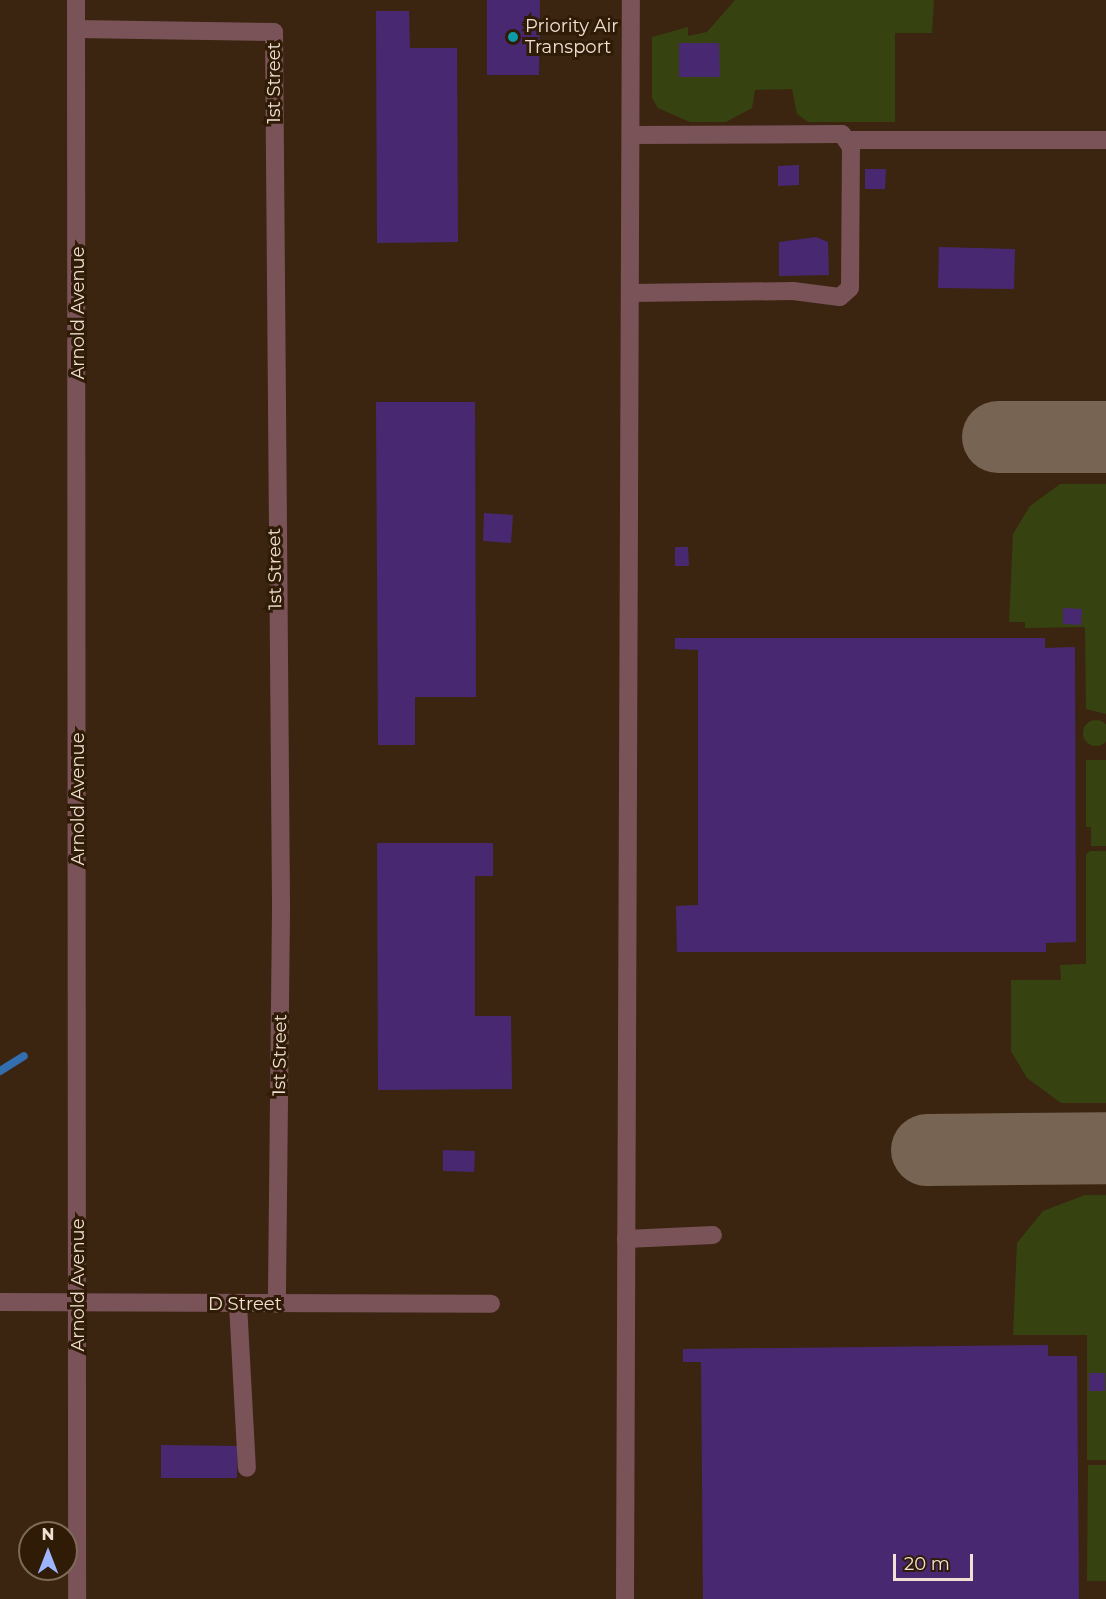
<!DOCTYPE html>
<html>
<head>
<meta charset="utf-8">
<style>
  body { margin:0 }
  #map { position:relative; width:1106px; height:1599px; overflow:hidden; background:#3b2510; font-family:Montserrat,sans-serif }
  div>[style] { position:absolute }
  .green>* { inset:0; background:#364310 }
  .round { border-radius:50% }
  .stream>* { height:8px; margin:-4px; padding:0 4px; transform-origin:4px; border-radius:4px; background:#336eae }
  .taxiway>* { height:72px; margin:-36px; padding:0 36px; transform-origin:36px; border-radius:36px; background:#786452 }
  .building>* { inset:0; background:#482971 }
  .minor>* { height:18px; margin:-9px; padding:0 9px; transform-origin:9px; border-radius:9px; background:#7a5359 }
  .dots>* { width:16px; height:16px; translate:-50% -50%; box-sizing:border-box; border:3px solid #301c06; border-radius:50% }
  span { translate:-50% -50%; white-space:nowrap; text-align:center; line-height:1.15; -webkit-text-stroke:6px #301c06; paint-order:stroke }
  .poi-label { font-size:18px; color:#f0e1d4 }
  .left { translate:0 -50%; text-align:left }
  .street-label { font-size:18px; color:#f0e1d4 }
  .north { position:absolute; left:18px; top:1521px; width:60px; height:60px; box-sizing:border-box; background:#301c06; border:2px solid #7d6b58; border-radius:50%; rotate:0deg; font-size:16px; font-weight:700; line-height:24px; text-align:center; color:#f0e1d4 }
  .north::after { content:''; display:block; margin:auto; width:21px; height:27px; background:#9eb4fd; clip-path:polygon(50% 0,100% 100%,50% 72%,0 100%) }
  .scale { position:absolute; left:893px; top:1554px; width:80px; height:27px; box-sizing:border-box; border:3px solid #f0e1d4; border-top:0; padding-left:8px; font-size:18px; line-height:21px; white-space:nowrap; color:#f0e1d4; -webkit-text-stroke:4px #301c06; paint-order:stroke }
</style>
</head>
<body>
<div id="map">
  <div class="green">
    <i style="clip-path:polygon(735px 0,934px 0,932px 33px,895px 33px,895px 122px,808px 122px,797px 114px,792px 89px,755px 90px,752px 108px,726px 122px,690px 122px,658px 108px,652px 98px,652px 37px,688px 27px,688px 36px,707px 32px)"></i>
    <i style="clip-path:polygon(1060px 484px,1106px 484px,1106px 714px,1086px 709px,1085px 627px,1025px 628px,1025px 622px,1009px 622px,1013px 534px,1030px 506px)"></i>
    <i class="round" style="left:1083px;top:720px;width:26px;height:26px"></i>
    <i style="clip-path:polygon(1086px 760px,1106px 760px,1106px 846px,1091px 846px,1091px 827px,1086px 827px)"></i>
    <i style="clip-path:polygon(1090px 851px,1106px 851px,1106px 1103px,1061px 1103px,1027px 1078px,1011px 1051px,1011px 980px,1061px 980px,1060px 965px,1086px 964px,1086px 855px)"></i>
    <i style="clip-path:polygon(1085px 1195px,1106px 1195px,1106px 1460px,1087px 1460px,1087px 1335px,1013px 1335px,1017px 1243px,1043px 1211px)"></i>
    <i style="clip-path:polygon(1088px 1465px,1106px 1465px,1106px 1581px,1087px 1581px)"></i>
  </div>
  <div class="stream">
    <i style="left:0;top:1071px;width:28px;rotate:-32deg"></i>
  </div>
  <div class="taxiway">
    <i style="left:998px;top:437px;width:108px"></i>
    <i style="left:927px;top:1150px;width:179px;rotate:-0.6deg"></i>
  </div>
  <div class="building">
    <i style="clip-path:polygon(487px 0,540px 0,539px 75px,487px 75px)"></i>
    <i style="clip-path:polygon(376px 11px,409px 11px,410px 48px,457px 48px,458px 242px,377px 243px)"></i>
    <i style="clip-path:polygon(679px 43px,719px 43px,720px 77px,679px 77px)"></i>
    <i style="clip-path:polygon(799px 165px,799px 185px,778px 186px,778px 166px)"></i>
    <i style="clip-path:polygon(865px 169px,886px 169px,885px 189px,865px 189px)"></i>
    <i style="clip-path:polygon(816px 237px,828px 242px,829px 275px,779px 276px,779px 242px)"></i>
    <i style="clip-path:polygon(939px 247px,1015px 249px,1014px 289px,938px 288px)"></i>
    <i style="clip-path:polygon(376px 402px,475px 402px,476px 697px,415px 697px,415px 745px,378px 745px)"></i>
    <i style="clip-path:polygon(484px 513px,513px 515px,511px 543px,483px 541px)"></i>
    <i style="clip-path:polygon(675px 547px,688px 547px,689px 566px,675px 566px)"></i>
    <i style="clip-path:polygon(1063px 608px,1082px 609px,1081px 625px,1063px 624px)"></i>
    <i style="clip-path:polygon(675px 638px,1045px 638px,1045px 648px,1075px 647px,1076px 942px,1046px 943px,1046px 952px,677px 952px,676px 906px,698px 905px,698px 650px,675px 649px)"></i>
    <i style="clip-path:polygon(377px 843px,493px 843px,493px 876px,475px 876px,475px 1016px,511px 1016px,512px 1089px,378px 1090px)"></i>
    <i style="clip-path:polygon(443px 1150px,475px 1151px,474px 1172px,443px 1171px)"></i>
    <i style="clip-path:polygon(1048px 1345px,1048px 1356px,1077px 1356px,1079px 1599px,703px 1599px,701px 1362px,683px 1362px,683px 1349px)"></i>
    <i style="clip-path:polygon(1089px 1373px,1105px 1373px,1105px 1391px,1089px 1391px)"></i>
    <i style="clip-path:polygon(161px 1445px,237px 1446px,237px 1478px,161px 1478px)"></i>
  </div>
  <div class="minor">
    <i style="left:76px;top:0;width:1599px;rotate:89.96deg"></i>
    <i style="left:76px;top:29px;width:198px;rotate:0.9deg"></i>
    <i style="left:274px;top:32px;width:878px;rotate:89.54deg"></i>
    <i style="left:281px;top:910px;width:394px;rotate:90.6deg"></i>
    <i style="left:847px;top:140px;width:259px"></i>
    <i style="left:630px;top:293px;width:163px;rotate:-0.7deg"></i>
    <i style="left:793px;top:291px;width:47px;rotate:7.3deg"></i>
    <i style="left:840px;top:297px;width:13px;rotate:-42deg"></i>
    <i style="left:850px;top:288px;width:141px;rotate:-89.6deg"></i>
    <i style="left:851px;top:147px;width:16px;rotate:-125deg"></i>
    <i style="left:842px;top:134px;width:211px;rotate:179.7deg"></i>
    <i style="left:626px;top:1239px;width:87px;rotate:-2.6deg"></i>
    <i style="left:0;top:1302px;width:491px;rotate:0.2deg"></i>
    <i style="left:238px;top:1304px;width:164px;rotate:86.9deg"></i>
    <i style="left:625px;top:1599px;width:1599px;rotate:-89.79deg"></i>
  </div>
  <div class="dots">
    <i style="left:513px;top:37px;background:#0f9aa8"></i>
  </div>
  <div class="poi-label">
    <span class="left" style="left:525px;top:37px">Priority Air<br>Transport</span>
  </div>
  <div class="street-label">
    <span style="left:274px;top:83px;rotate:-90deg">1st Street</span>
    <span style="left:78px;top:313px;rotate:-90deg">Arnold Avenue</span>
    <span style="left:275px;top:569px;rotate:-91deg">1st Street</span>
    <span style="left:78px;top:799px;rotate:-90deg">Arnold Avenue</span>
    <span style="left:280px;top:1055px;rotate:-89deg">1st Street</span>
    <span style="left:78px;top:1285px;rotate:-90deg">Arnold Avenue</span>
    <span style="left:245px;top:1304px">D Street</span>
  </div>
  <div class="north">N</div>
  <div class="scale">20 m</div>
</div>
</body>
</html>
